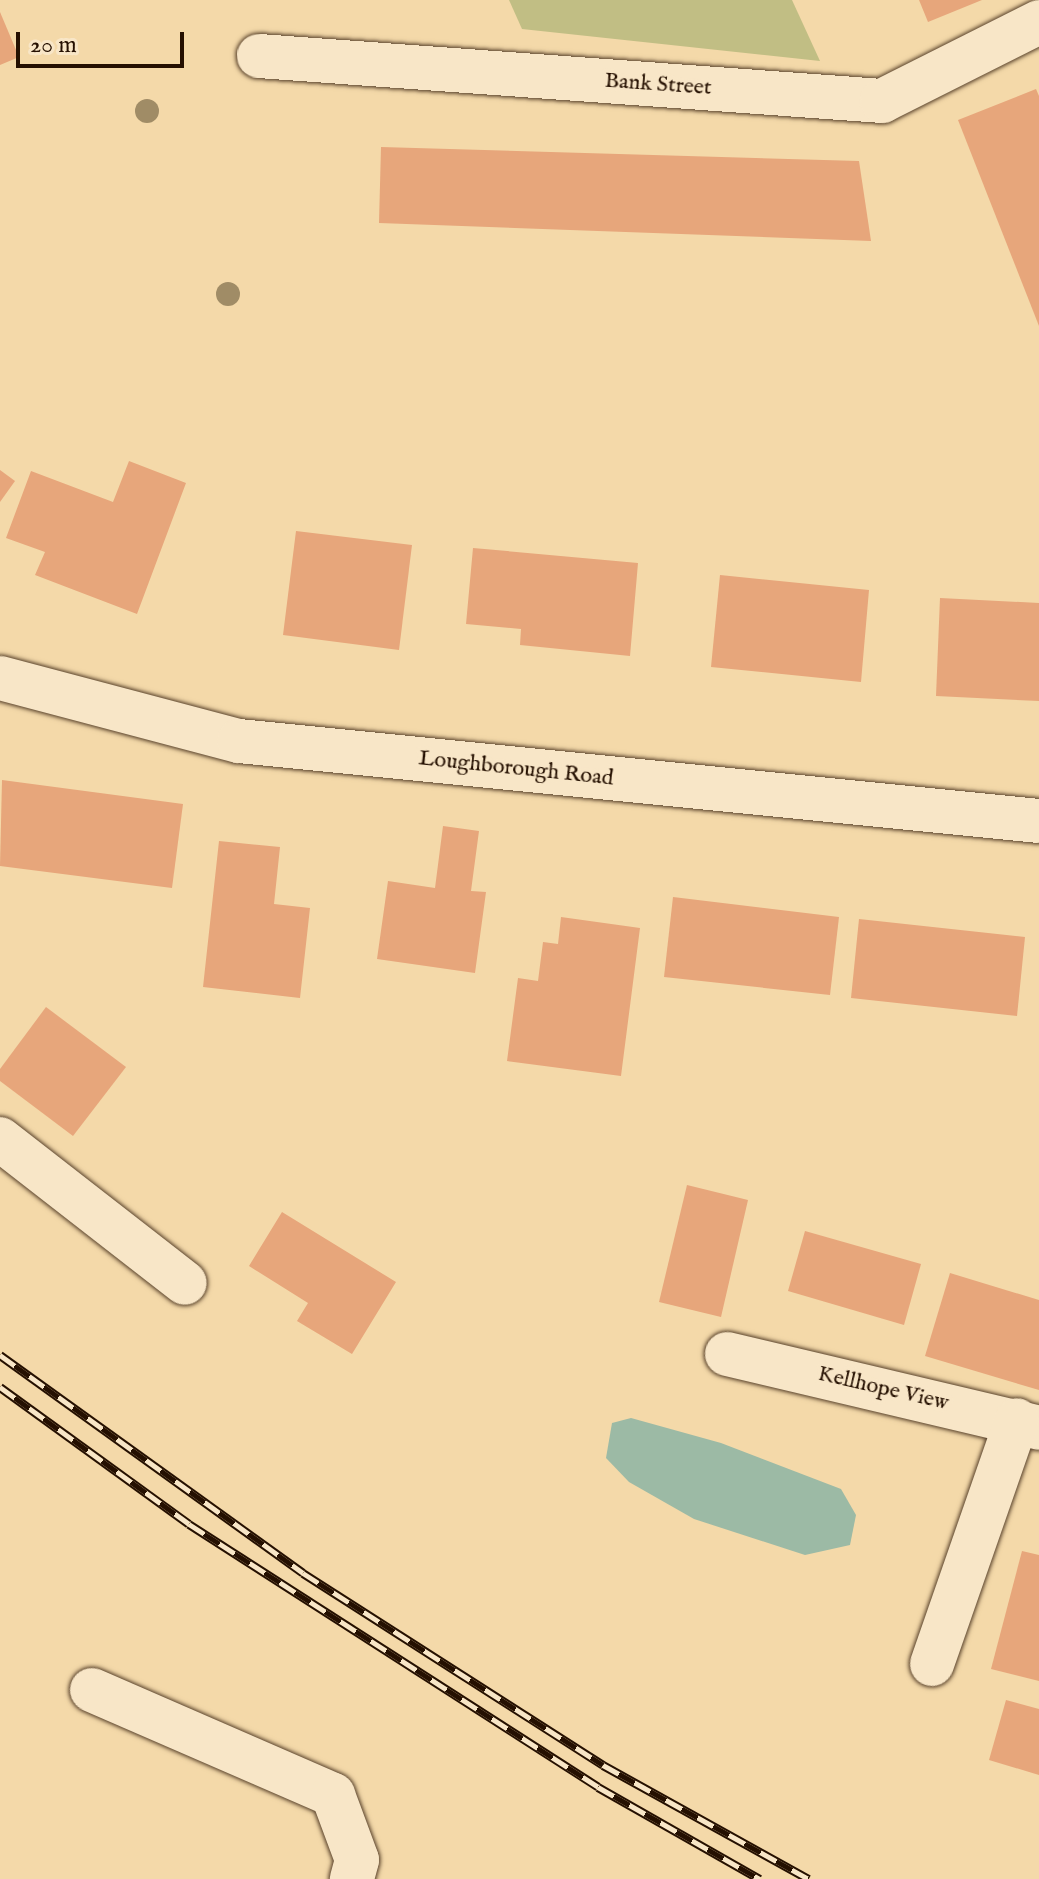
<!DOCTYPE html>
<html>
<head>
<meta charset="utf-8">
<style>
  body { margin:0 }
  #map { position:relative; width:1039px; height:1879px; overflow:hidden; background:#f4d9a9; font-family:"IM FELL English",serif }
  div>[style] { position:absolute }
  .green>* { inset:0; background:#c1be84 }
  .water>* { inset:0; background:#9cbaa5 }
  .building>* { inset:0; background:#e7a67b }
  .roads { filter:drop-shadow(0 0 2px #59422b) drop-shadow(0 0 2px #59422b) }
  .minor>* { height:44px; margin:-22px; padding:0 22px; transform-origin:22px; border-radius:22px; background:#f8e6c7 }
  .rail>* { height:9px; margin-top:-4.5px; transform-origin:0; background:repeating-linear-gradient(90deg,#f8e6c7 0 18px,#251001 0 36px); box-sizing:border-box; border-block:2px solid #251001 }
  .trees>* { width:24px; height:24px; margin:-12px; border-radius:50%; background:#a08c66 }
  span { translate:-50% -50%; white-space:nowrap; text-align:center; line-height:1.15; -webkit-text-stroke:8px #f8e6c7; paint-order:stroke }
  .street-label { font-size:22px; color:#251001 }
  .scale { position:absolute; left:16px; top:32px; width:168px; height:36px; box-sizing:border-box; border:4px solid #251001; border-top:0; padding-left:10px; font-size:24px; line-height:28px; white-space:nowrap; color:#251001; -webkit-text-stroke:6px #f8e6c7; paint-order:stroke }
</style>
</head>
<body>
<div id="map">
  <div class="green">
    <i style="clip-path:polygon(509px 0,792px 0,820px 61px,522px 29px)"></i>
  </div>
  <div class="water">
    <i style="clip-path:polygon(631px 1418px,721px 1443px,841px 1489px,856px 1515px,850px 1545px,805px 1555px,694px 1519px,629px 1482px,606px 1458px,612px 1423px)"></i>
  </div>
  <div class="building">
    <i style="clip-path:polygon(919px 0,982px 0,928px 22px)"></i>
    <i style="clip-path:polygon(0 12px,19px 57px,0 65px)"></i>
    <i style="clip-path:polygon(1036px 89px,1039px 96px,1039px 326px,958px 120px)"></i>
    <i style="clip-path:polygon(381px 147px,859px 161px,871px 241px,379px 223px)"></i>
    <i style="clip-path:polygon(129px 461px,186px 483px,137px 614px,35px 575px,45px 552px,6px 538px,31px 471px,113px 502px)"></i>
    <i style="clip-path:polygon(0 470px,15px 481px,0 502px)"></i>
    <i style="clip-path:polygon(296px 531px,412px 545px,399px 650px,283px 635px)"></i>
    <i style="clip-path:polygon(473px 548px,638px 563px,630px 656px,520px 645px,521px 629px,466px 624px)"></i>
    <i style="clip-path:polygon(720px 575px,869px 590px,861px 682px,711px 667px)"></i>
    <i style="clip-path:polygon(940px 598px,1039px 603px,1039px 701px,936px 696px)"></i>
    <i style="clip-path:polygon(2px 780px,183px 804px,172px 888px,0 866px)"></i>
    <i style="clip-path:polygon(443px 826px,479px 831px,471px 891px,486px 892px,475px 973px,377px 959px,388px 881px,435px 888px)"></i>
    <i style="clip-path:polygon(219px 841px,280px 847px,274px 904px,310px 908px,300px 998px,203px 987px)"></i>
    <i style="clip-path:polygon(673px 897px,839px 917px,830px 995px,664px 977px)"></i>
    <i style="clip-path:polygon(561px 917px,640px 928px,621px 1076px,507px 1061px,518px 978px,538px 981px,543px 942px,558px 944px)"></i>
    <i style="clip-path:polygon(859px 919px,1025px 937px,1017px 1016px,851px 998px)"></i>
    <i style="clip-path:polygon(46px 1007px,126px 1067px,73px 1136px,0 1081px,0 1069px)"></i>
    <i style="clip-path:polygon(687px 1185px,748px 1200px,721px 1317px,659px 1302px)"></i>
    <i style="clip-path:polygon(282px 1212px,396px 1282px,352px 1354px,297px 1321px,308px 1303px,249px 1266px)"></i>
    <i style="clip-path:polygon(805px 1231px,921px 1264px,904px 1325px,788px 1291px)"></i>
    <i style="clip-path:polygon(950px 1273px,1039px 1300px,1039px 1390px,925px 1356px)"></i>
    <i style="clip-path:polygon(1022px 1551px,1039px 1555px,1039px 1681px,991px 1669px)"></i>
    <i style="clip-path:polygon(1006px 1700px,1039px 1709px,1039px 1775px,989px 1760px)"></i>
  </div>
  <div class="roads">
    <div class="minor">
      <i style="left:259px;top:56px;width:625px;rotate:4.13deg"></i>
      <i style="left:882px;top:101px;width:176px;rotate:-26.7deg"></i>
      <i style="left:0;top:678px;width:247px;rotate:14.8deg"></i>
      <i style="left:239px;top:741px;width:804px;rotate:5.71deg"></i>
      <i style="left:0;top:1139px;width:234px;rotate:37.9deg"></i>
      <i style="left:727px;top:1354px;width:321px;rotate:13.3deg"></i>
      <i style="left:932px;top:1664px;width:258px;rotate:-70.8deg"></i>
      <i style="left:92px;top:1690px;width:263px;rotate:23.5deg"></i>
      <i style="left:333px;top:1795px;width:69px;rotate:69.7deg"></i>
      <i style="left:357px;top:1860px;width:20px;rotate:105deg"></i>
    </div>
  </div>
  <div class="rail">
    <i style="left:0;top:1355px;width:373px;rotate:35.7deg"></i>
    <i style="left:303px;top:1573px;width:356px;rotate:32.6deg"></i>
    <i style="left:603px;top:1765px;width:235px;rotate:29deg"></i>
    <i style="left:0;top:1387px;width:233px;rotate:35.9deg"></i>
    <i style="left:189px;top:1524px;width:486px;rotate:32.7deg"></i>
    <i style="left:598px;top:1787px;width:186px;rotate:29.6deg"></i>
  </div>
  <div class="trees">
    <i style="left:147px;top:111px"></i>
    <i style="left:228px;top:294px"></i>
  </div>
  <div class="street-label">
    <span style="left:658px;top:85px;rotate:4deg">Bank Street</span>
    <span style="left:516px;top:769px;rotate:6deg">Loughborough Road</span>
    <span style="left:883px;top:1389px;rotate:13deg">Kellhope View</span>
  </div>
  <div class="scale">20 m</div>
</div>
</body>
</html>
